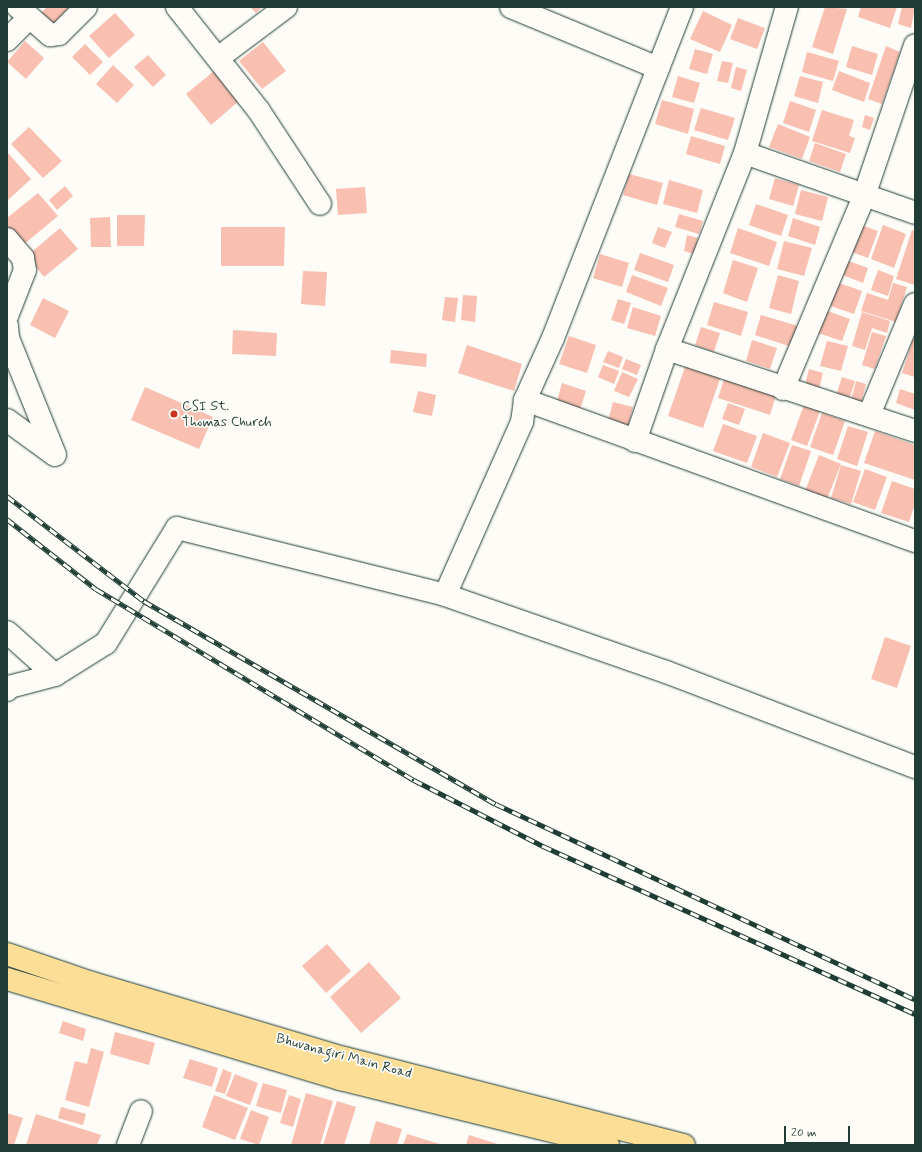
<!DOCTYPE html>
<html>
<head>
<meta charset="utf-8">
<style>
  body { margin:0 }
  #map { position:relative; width:922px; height:1152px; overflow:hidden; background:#fdfcf7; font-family:Mynerve,sans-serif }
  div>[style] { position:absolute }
  .building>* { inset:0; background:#f9bfb1 }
  .roads { filter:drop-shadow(0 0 1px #1f3d34) drop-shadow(0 0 1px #1f3d34) }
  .street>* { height:22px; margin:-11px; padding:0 11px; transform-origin:11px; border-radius:11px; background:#fdfcf7 }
  .primary>* { height:22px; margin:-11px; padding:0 11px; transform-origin:11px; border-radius:11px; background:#fcde96 }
  .rail>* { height:4.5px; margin-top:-2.25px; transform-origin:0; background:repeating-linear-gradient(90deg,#fdfcf7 0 9px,#1f3d34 0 18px); box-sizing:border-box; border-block:1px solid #1f3d34 }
  .dots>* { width:11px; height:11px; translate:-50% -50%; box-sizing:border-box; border:2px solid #fdfcf7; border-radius:50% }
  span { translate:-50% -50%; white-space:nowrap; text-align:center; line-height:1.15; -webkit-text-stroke:3.5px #fdfcf7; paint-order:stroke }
  .poi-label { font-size:14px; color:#1f3d34 }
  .left { translate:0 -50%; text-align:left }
  .street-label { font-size:14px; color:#1f3d34 }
  .frame { position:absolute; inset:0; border:8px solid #1f3d34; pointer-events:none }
  .scale { position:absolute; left:784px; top:1126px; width:66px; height:18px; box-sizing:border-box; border:2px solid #1f3d34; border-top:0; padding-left:5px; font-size:12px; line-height:14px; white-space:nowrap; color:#1f3d34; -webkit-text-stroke:3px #fdfcf7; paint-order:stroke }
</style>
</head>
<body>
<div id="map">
  <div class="building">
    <i style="clip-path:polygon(47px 7px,70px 7px,52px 25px,41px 13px)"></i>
    <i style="clip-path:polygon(250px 7px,262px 7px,256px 13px)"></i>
    <i style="clip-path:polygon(825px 7px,847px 9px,833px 54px,812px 47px)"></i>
    <i style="clip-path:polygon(861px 7px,897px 7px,890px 28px,858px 17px)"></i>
    <i style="clip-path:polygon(902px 7px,915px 7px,911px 28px,898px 24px)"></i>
    <i style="clip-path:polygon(703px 11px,732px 25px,720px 52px,690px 39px)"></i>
    <i style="clip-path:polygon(115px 13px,135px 35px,109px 58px,89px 36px)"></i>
    <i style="clip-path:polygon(738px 18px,765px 28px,757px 49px,730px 39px)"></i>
    <i style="clip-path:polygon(25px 41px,44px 58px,26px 79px,7px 62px)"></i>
    <i style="clip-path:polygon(263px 42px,286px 71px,262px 89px,239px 61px)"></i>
    <i style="clip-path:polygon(85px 44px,103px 62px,90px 75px,72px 57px)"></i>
    <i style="clip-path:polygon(852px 46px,878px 54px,872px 75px,846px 67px)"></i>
    <i style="clip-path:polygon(886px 46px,900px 52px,882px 104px,868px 99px)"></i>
    <i style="clip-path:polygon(695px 49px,713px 54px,707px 74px,689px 69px)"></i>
    <i style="clip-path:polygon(807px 52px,839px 61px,833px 81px,802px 72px)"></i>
    <i style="clip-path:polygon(148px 55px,166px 75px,153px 87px,134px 67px)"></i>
    <i style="clip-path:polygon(722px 61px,733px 63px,728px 83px,717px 81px)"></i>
    <i style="clip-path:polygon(113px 65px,134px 85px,117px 103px,96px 84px)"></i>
    <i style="clip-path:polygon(736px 67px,747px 70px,741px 91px,731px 88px)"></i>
    <i style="clip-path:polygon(214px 71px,239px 101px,211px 125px,186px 94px)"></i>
    <i style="clip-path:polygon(839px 71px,870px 83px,864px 102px,832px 90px)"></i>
    <i style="clip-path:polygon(678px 76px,700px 83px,694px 103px,672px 97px)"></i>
    <i style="clip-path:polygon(800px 76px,823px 82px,818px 103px,794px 96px)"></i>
    <i style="clip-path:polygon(662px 100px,694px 109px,688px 134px,655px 124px)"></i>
    <i style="clip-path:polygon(790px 101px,816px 110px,809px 132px,783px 123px)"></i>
    <i style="clip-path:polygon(701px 108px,735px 118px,728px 140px,694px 130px)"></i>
    <i style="clip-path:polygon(822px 110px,854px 120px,849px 136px,855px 138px,850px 153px,812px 141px)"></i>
    <i style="clip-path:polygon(865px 115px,874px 118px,870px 130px,862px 127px)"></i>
    <i style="clip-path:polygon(778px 124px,810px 137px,802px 159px,769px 147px)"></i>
    <i style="clip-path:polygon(29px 127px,62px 161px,43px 178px,11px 144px)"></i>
    <i style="clip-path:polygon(691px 136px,725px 146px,720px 164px,686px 154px)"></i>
    <i style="clip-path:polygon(815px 143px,846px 154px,840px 172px,809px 161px)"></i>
    <i style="clip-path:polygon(7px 152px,31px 179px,7px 201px)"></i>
    <i style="clip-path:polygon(629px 174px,663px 183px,657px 205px,623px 195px)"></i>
    <i style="clip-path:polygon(775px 178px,799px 185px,793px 206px,769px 199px)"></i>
    <i style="clip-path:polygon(669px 180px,703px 190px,697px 213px,663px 204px)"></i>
    <i style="clip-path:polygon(65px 186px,73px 196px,57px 210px,49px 200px)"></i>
    <i style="clip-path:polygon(365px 187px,367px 213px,338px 215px,336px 189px)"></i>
    <i style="clip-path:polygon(801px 190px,828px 197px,822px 221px,795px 214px)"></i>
    <i style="clip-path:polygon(38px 193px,58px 216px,23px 245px,7px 227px,7px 218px)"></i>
    <i style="clip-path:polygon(756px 204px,788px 215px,781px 236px,749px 225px)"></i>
    <i style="clip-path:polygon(679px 214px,703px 221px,699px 234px,675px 227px)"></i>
    <i style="clip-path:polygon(117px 215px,145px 215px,144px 246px,117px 246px)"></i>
    <i style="clip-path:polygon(110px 217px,111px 247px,91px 247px,90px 218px)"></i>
    <i style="clip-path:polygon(793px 218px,820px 227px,815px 245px,788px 236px)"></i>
    <i style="clip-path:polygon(858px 224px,878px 231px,868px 258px,849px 251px)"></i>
    <i style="clip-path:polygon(883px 225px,906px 234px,894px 268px,871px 259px)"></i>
    <i style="clip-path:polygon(221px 227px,285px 227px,284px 266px,221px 266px)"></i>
    <i style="clip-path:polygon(658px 227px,672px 232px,665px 248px,652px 243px)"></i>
    <i style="clip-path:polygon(60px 228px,78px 249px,44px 277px,27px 256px)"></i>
    <i style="clip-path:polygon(738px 228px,777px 242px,769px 266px,730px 253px)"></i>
    <i style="clip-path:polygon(912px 230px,915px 231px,915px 285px,896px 279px)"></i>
    <i style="clip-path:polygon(687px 235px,698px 238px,694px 254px,684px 251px)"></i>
    <i style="clip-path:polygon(784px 241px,812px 248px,804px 276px,777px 269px)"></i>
    <i style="clip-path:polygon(640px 253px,674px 265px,668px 282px,634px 270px)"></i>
    <i style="clip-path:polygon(600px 254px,629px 263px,622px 287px,593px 278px)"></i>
    <i style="clip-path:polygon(840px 258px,868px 268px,863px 283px,835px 272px)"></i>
    <i style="clip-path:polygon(733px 260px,758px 268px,747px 302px,723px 293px)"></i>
    <i style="clip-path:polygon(878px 270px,894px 276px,888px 296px,871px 290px)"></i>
    <i style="clip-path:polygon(303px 271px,327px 272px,325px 306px,301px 304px)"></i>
    <i style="clip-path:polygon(632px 275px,668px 288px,661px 306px,626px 292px)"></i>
    <i style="clip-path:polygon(778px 275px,799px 281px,791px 314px,769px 308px)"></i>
    <i style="clip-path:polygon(830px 280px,862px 291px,854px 314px,822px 303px)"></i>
    <i style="clip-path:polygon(893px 283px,907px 287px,896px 322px,861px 311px,867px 293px,888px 300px)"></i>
    <i style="clip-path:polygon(463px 295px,477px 296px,475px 322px,461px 320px)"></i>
    <i style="clip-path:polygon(445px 297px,458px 298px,455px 322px,442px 320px)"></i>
    <i style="clip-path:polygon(43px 298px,69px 311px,55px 338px,30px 325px)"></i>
    <i style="clip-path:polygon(618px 299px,631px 303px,624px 324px,611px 320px)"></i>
    <i style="clip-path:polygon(714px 302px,748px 312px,741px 336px,707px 325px)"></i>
    <i style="clip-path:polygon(633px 307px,661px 316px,655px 336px,627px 328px)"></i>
    <i style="clip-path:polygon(822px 309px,850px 319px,842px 341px,815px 332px)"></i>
    <i style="clip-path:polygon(862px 312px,890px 321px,887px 333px,872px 328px,865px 350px,852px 346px)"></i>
    <i style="clip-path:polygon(761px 315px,798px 326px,792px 347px,755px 335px)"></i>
    <i style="clip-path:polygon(701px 327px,720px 333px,714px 352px,695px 345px)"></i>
    <i style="clip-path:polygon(233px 330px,277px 333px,276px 356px,232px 354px)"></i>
    <i style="clip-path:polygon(872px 332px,886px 336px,875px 369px,862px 365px)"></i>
    <i style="clip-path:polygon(569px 336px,596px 345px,587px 373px,559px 364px)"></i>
    <i style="clip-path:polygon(913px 339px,915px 339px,915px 377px,902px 373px)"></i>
    <i style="clip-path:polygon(752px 340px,777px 348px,770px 369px,746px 361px)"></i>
    <i style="clip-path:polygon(827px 341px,848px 346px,841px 371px,820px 366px)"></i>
    <i style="clip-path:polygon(467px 345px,522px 364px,514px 391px,458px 373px)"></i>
    <i style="clip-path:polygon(391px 350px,427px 354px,426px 367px,390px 363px)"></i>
    <i style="clip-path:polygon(608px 351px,623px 357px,619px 368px,603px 362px)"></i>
    <i style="clip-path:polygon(626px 359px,641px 365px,637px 375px,622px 369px)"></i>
    <i style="clip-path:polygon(686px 364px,721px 376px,703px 428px,668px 416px)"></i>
    <i style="clip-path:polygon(603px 365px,619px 371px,614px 384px,598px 377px)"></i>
    <i style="clip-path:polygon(809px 369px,823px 373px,819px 389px,805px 385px)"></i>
    <i style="clip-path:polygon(622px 372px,638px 379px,629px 397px,614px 391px)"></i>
    <i style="clip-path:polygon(725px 376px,777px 392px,770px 415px,718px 398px)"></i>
    <i style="clip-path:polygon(842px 377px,855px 381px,849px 400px,836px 396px)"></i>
    <i style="clip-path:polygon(856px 381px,866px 384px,861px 403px,851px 400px)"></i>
    <i style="clip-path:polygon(562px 383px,586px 391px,580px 409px,557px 401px)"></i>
    <i style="clip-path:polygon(145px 387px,213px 417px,199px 449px,131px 420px)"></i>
    <i style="clip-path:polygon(900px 389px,915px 394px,915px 410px,896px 403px)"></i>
    <i style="clip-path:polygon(418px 391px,436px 395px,432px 416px,413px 412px)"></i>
    <i style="clip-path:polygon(613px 402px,633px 407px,628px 426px,608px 421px)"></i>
    <i style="clip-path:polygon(728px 403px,745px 409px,739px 425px,722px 419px)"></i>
    <i style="clip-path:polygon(804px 405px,820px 411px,807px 446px,791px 440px)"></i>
    <i style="clip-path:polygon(822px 413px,845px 421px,833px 455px,810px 447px)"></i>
    <i style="clip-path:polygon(723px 424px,757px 436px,747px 463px,713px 451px)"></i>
    <i style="clip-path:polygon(848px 426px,868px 432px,857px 466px,837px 459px)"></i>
    <i style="clip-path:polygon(875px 431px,915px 445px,915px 480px,864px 463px)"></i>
    <i style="clip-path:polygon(763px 433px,790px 443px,777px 477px,751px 467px)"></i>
    <i style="clip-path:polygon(792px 445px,811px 451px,799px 486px,780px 479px)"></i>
    <i style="clip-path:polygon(819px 455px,841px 464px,827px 499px,805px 491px)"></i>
    <i style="clip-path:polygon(841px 465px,861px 471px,851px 504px,831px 498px)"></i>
    <i style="clip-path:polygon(865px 469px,887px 477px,875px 510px,853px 502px)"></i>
    <i style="clip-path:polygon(892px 481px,915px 489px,915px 504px,909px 522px,881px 513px)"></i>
    <i style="clip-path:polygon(885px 637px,911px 646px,897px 688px,871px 679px)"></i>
    <i style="clip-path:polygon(327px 944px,351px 971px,326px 993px,302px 966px)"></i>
    <i style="clip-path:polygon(369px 962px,401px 998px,361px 1033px,330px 997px)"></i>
    <i style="clip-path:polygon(63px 1021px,86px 1029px,83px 1041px,59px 1033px)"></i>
    <i style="clip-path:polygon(115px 1032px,155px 1043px,149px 1065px,110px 1054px)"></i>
    <i style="clip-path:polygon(91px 1048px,104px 1052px,89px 1107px,65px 1100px,75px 1061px,87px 1064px)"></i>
    <i style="clip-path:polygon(190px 1059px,218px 1068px,212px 1087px,183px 1078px)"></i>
    <i style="clip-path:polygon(223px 1069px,232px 1073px,225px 1094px,215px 1091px)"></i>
    <i style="clip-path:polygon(235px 1074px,258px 1083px,250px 1105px,226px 1096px)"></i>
    <i style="clip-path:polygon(263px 1083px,287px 1090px,281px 1113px,256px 1106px)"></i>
    <i style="clip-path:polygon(306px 1093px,333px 1101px,320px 1145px,291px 1145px)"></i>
    <i style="clip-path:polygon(214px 1095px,248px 1108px,235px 1140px,202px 1127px)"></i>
    <i style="clip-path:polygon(289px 1095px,301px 1099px,293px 1127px,280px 1123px)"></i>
    <i style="clip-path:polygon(337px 1101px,356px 1107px,344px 1145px,323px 1145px)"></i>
    <i style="clip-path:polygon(61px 1107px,86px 1114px,83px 1125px,58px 1118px)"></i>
    <i style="clip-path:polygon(251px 1110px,269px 1117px,259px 1145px,240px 1139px)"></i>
    <i style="clip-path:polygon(7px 1113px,23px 1118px,14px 1145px,7px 1145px)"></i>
    <i style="clip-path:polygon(36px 1114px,101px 1135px,97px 1145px,26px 1145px)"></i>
    <i style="clip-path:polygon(376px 1121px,402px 1129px,397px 1145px,369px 1145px)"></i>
    <i style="clip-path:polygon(407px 1134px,443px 1145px,403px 1145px)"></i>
    <i style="clip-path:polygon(469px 1135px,501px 1145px,466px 1145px)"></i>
  </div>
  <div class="roads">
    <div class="street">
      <i style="left:18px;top:7px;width:43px;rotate:41.2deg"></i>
      <i style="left:50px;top:35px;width:9px;rotate:-6deg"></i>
      <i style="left:59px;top:34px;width:38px;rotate:-45deg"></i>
      <i style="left:177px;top:7px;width:132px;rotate:51.7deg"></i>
      <i style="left:259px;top:111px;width:111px;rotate:56.7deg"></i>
      <i style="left:511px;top:7px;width:159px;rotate:22.5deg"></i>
      <i style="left:7px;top:40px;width:31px;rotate:-45deg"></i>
      <i style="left:218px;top:58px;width:85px;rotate:-36.9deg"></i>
      <i style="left:745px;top:153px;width:180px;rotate:19.4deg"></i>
      <i style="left:7px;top:239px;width:25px;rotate:50deg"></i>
      <i style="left:23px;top:258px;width:12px;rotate:81deg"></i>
      <i style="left:25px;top:270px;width:49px;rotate:111.4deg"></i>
      <i style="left:7px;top:326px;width:12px;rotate:85deg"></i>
      <i style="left:8px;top:338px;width:126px;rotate:68.1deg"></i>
      <i style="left:667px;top:349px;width:261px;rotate:18.3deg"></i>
      <i style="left:783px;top:389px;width:209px;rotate:-67.2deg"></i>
      <i style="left:864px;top:196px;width:159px;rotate:-71.3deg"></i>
      <i style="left:525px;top:400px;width:415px;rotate:19.9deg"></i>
      <i style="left:869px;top:415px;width:120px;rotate:-67.5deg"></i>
      <i style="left:7px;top:420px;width:59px;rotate:36.1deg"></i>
      <i style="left:635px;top:441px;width:97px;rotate:-70.8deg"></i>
      <i style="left:667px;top:349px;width:211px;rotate:-68.3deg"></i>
      <i style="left:745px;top:153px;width:152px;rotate:-74deg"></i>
      <i style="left:445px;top:595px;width:189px;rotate:-66deg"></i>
      <i style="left:522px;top:422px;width:22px;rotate:-82deg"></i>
      <i style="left:525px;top:400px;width:68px;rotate:-65.7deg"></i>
      <i style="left:553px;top:338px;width:355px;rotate:-68.7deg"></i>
      <i style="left:7px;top:632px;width:64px;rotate:41.9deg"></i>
      <i style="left:7px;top:690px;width:4px;rotate:-56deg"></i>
      <i style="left:9px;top:687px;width:48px;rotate:-14.6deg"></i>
      <i style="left:55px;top:675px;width:60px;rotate:-32.1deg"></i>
      <i style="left:106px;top:643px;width:135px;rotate:-58.3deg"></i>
      <i style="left:177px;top:528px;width:276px;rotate:14deg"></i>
      <i style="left:445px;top:595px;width:234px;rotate:19.2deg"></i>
      <i style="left:666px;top:672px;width:267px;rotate:20.9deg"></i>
      <i style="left:128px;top:1145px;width:36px;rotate:-69deg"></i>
    </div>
    <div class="primary">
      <i style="left:7px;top:954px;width:90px;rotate:18.8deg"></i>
      <i style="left:92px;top:983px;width:263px;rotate:16.6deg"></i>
      <i style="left:344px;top:1058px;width:351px;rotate:14.4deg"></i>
      <i style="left:7px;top:979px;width:348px;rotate:16.7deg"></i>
      <i style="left:340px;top:1079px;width:276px;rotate:13.8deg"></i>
    </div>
  </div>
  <div class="rail">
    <i style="left:7px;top:496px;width:173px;rotate:37.5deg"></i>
    <i style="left:144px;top:601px;width:406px;rotate:30deg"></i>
    <i style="left:496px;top:804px;width:462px;rotate:25deg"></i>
    <i style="left:7px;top:519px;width:113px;rotate:38.2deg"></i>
    <i style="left:96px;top:589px;width:371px;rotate:31deg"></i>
    <i style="left:414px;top:780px;width:145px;rotate:27.1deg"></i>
    <i style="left:543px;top:846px;width:408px;rotate:24.3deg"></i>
  </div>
  <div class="dots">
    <i style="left:174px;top:414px;background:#c8321e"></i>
  </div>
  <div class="poi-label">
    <span class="left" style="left:182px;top:414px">CSI St.<br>Thomas Church</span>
  </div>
  <div class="street-label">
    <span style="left:344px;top:1056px;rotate:15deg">Bhuvanagiri Main Road</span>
  </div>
  <div class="frame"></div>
  <div class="scale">20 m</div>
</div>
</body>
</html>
